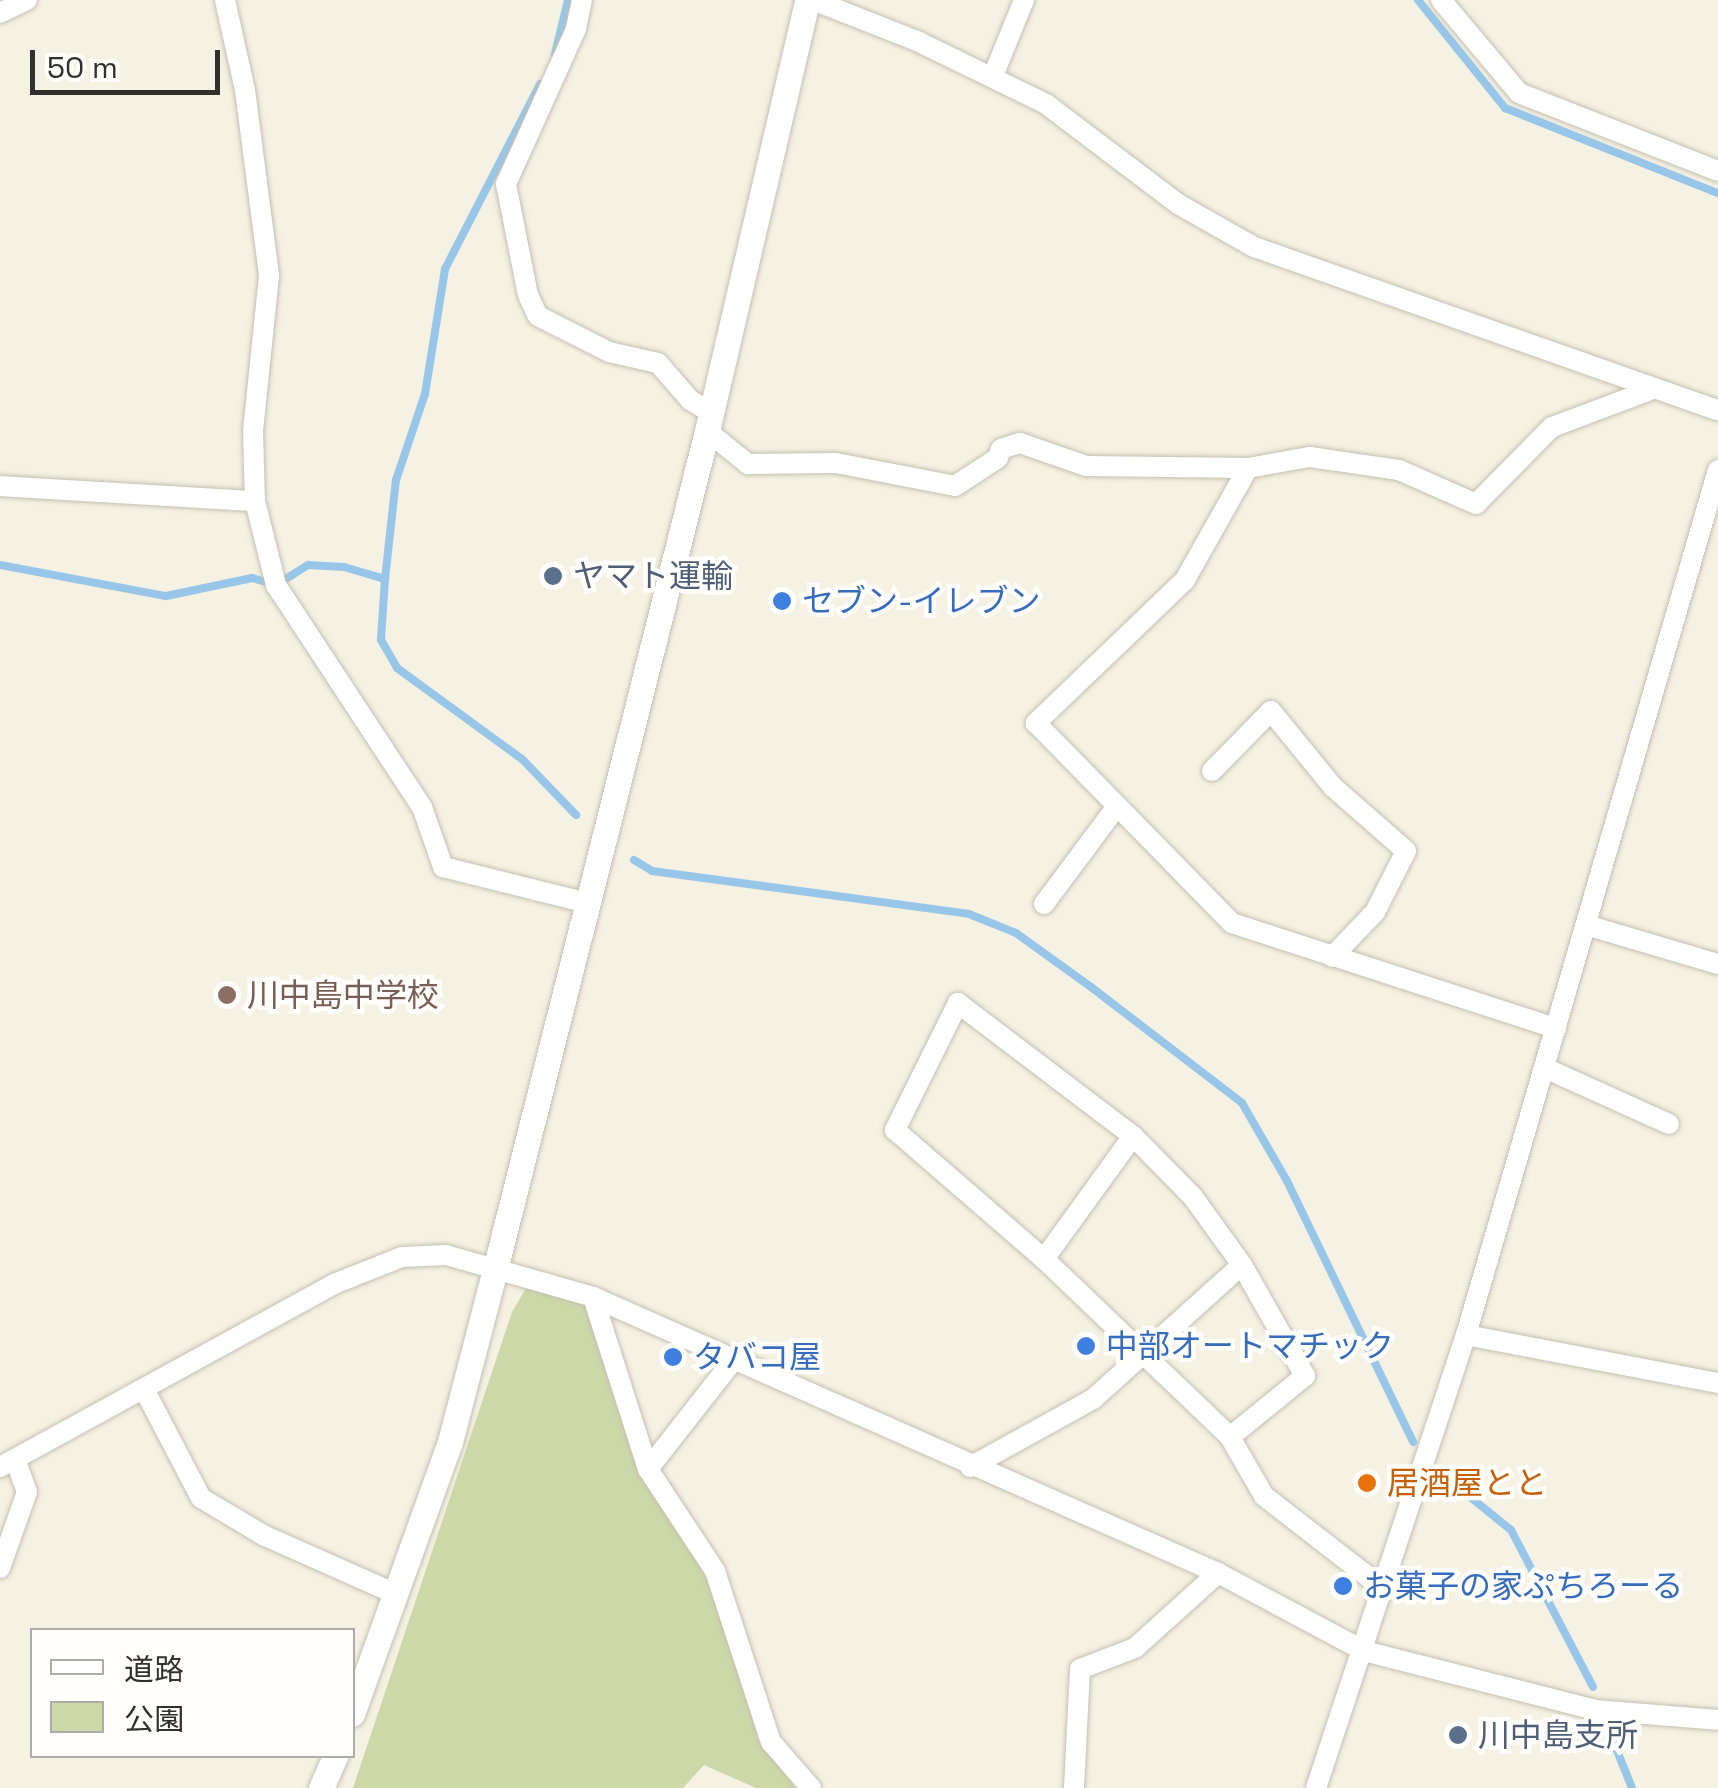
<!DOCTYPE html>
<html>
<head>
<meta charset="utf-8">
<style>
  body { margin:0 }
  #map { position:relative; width:1718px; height:1788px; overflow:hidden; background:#f5f1e3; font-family:"Space Grotesk","Noto Sans JP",sans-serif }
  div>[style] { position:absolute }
  .green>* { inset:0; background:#cdd8a8 }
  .stream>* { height:8px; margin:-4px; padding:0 4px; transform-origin:4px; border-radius:4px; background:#98c6e9 }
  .roads { filter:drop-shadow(0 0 2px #c3c0b2) drop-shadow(0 0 2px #c3c0b2) }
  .minor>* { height:20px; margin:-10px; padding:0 10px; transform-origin:10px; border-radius:10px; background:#fff }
  .tertiary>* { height:25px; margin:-12.5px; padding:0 12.5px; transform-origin:12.5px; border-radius:12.5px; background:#fff }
  .dots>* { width:28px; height:28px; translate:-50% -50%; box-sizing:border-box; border:5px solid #fffefb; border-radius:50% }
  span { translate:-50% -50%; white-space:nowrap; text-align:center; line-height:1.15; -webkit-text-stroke:9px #fffefb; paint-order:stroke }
  .service-label { font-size:32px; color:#4e5e75 }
  .left { translate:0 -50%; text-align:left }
  .shop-label { font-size:32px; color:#366cbe }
  .education-label { font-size:32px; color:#785e54 }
  .food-label { font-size:32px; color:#c56008 }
  .legend { position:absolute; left:30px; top:1628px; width:325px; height:130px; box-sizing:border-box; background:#fffefb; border:2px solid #adaca8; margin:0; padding:12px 18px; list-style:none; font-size:30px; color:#32302b }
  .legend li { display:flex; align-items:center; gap:20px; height:50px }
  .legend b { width:50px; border:2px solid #adaca8 }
  .scale { position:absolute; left:30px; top:50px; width:190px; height:45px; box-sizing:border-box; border:5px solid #32302b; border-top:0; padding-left:12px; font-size:30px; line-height:35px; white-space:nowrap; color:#32302b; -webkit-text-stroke:8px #fffefb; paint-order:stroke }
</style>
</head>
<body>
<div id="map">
  <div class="green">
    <i style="clip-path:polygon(529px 1283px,593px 1297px,633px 1457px,718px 1579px,758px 1740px,796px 1788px,756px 1788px,704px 1765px,683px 1788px,353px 1788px,512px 1312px)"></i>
  </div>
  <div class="stream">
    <i style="left:1418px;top:0;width:139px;rotate:51.1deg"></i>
    <i style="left:1505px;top:108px;width:229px;rotate:21.8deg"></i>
    <i style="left:555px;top:54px;width:56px;rotate:-76.5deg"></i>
    <i style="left:0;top:565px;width:169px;rotate:10.6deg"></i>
    <i style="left:166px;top:596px;width:88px;rotate:-11.8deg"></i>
    <i style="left:252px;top:578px;width:25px;rotate:16deg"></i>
    <i style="left:276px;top:585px;width:38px;rotate:-32deg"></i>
    <i style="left:308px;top:565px;width:36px;rotate:3deg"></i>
    <i style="left:344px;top:567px;width:43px;rotate:16.3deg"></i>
    <i style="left:385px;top:579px;width:61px;rotate:93.8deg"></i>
    <i style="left:381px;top:640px;width:32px;rotate:60deg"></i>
    <i style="left:397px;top:668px;width:155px;rotate:36.1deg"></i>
    <i style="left:522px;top:759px;width:78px;rotate:46deg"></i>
    <i style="left:385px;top:579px;width:100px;rotate:-83.7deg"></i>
    <i style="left:396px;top:480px;width:91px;rotate:-71.4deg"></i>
    <i style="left:425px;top:394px;width:127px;rotate:-80.9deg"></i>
    <i style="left:445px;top:269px;width:208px;rotate:-62.8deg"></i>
    <i style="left:634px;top:860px;width:21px;rotate:31deg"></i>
    <i style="left:652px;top:871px;width:320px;rotate:7.7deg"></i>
    <i style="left:969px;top:914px;width:51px;rotate:22deg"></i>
    <i style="left:1016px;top:933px;width:92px;rotate:35.8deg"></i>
    <i style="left:1091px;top:987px;width:190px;rotate:37.5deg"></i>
    <i style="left:1242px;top:1103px;width:90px;rotate:60deg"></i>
    <i style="left:1287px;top:1181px;width:290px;rotate:64.2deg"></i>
    <i style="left:1442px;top:1474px;width:89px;rotate:39.1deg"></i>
    <i style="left:1511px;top:1530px;width:177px;rotate:62.4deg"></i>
    <i style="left:1610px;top:1733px;width:59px;rotate:68.2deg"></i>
  </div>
  <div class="roads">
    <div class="minor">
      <i style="left:225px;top:0;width:92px;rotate:77.5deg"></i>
      <i style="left:245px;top:90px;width:188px;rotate:82.6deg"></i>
      <i style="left:269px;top:276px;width:156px;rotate:95.9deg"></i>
      <i style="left:253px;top:431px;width:70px;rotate:88.4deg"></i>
      <i style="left:255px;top:501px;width:87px;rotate:76deg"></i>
      <i style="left:276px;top:585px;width:266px;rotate:56.7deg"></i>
      <i style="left:422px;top:807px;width:64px;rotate:70.7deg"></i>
      <i style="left:443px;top:867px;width:148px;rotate:14deg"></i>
      <i style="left:582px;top:0;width:30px;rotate:102deg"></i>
      <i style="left:576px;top:29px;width:170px;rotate:114.3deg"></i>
      <i style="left:506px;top:184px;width:113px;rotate:78.8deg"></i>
      <i style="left:528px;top:295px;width:23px;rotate:65deg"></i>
      <i style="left:538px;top:316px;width:80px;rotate:26.9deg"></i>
      <i style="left:609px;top:352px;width:50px;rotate:12.7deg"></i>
      <i style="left:658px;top:363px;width:49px;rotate:49.1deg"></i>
      <i style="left:690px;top:400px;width:26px;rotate:31deg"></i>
      <i style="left:813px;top:0;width:112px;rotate:21.5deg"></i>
      <i style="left:917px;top:41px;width:144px;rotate:26deg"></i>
      <i style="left:1046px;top:104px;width:166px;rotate:37.1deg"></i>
      <i style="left:1178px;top:204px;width:87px;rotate:29.5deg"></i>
      <i style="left:1254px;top:247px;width:492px;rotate:19.4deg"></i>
      <i style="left:1441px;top:0;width:121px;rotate:50deg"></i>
      <i style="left:1519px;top:93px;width:214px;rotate:21.4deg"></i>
      <i style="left:0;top:13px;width:30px;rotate:-26deg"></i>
      <i style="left:993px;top:76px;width:82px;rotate:-67.8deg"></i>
      <i style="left:707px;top:431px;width:53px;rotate:38.8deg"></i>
      <i style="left:748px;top:464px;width:88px;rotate:-0.7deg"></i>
      <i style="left:836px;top:463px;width:121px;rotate:10.9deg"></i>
      <i style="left:955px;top:486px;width:51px;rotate:-33.1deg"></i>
      <i style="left:998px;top:458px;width:9px;rotate:-72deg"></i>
      <i style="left:1001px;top:449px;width:20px;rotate:-18deg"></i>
      <i style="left:1020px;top:443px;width:70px;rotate:19.2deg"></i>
      <i style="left:1086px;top:466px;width:162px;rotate:0.7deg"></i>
      <i style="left:1248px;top:468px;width:63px;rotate:-10.1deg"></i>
      <i style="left:1310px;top:457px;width:90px;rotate:8.3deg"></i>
      <i style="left:1399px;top:470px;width:84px;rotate:23.8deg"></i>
      <i style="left:1476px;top:504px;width:108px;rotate:-45.4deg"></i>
      <i style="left:1552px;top:427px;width:103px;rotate:-20.6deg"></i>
      <i style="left:1248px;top:468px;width:129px;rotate:119.4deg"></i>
      <i style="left:1185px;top:580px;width:207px;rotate:136.2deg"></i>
      <i style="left:1036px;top:723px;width:280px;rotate:45.6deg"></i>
      <i style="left:1232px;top:923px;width:341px;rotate:18deg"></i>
      <i style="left:0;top:486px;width:255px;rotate:3.4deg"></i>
      <i style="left:1212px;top:771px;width:84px;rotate:-45.5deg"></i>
      <i style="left:1271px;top:711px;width:98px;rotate:50.8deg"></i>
      <i style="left:1333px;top:787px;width:97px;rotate:41.2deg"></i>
      <i style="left:1406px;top:851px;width:68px;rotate:116.9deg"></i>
      <i style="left:1375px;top:912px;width:62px;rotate:133.7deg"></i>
      <i style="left:1044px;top:904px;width:122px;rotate:-53.3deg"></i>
      <i style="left:1586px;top:925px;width:138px;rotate:16.5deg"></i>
      <i style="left:1545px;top:1068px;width:136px;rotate:24.3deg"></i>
      <i style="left:1044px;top:1259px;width:152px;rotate:-54.1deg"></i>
      <i style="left:593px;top:1297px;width:181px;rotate:72.3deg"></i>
      <i style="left:648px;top:1469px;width:122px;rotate:56.7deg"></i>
      <i style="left:715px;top:1571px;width:180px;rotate:71.9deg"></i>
      <i style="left:771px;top:1742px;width:61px;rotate:49deg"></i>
      <i style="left:1466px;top:1335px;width:257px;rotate:10.8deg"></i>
      <i style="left:145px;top:1391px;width:121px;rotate:62.4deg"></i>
      <i style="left:201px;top:1498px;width:74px;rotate:30.7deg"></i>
      <i style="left:265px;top:1536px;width:143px;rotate:23.9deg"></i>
      <i style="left:1230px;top:1437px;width:97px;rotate:-39.1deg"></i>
      <i style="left:1305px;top:1376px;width:128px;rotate:-119.6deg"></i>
      <i style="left:1242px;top:1265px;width:84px;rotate:-125.8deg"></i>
      <i style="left:1193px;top:1197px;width:86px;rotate:-134.5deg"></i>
      <i style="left:1133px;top:1136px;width:220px;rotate:-142.8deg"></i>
      <i style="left:958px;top:1003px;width:142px;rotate:116.4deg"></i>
      <i style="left:895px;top:1130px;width:197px;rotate:40.9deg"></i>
      <i style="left:1044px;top:1259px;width:257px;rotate:43.7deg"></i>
      <i style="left:1230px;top:1437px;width:68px;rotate:60deg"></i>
      <i style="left:1264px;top:1496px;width:153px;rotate:37.8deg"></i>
      <i style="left:0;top:1467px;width:381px;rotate:-28.7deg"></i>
      <i style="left:334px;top:1284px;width:73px;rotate:-21.7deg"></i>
      <i style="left:402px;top:1257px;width:44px;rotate:-2.6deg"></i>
      <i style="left:446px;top:1255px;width:153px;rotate:15.9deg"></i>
      <i style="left:593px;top:1297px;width:683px;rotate:23.83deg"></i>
      <i style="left:1218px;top:1573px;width:166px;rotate:28.1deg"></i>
      <i style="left:1364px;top:1651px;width:238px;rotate:14.3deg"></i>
      <i style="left:1595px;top:1710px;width:123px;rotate:4.6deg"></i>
      <i style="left:970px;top:1467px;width:141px;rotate:-28.9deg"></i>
      <i style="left:1093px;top:1399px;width:200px;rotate:-42deg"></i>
      <i style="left:648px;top:1469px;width:136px;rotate:-51.9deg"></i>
      <i style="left:0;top:1568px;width:81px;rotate:-70.4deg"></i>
      <i style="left:27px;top:1492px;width:35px;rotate:-110deg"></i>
      <i style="left:1074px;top:1788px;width:119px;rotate:-87.1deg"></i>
      <i style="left:1080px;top:1669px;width:59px;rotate:-20.9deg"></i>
      <i style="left:1135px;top:1648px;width:112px;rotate:-42.1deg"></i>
      <i style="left:1316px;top:1788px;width:477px;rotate:-71.7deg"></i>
      <i style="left:1466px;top:1335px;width:901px;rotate:-73.76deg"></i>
    </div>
    <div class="tertiary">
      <i style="left:352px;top:1714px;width:289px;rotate:-70.2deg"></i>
      <i style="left:450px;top:1442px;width:182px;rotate:-75.4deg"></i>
      <i style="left:496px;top:1266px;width:861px;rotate:-75.82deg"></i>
      <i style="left:707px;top:431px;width:442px;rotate:-76.9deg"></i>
      <i style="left:321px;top:1788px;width:35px;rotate:-66deg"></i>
    </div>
  </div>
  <div class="dots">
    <i style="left:553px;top:576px;background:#5c6f8a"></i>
    <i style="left:782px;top:601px;background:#3f7fe0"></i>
    <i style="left:227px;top:995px;background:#8d6e63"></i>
    <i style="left:1086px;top:1346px;background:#3f7fe0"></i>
    <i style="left:673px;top:1357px;background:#3f7fe0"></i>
    <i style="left:1367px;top:1483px;background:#e8710a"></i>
    <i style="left:1343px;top:1586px;background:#3f7fe0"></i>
    <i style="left:1458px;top:1735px;background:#5c6f8a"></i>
  </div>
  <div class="service-label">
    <span class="left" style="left:573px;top:576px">ヤマト運輸</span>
    <span class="left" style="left:1478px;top:1735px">川中島支所</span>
  </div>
  <div class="shop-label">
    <span class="left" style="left:802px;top:601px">セブン-イレブン</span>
    <span class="left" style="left:1106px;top:1346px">中部オートマチック</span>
    <span class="left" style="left:693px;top:1357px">タバコ屋</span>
    <span class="left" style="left:1363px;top:1586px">お菓子の家ぷちろーる</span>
  </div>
  <div class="education-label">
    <span class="left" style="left:247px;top:995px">川中島中学校</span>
  </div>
  <div class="food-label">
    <span class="left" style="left:1387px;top:1483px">居酒屋とと</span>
  </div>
  <ul class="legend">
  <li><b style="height:12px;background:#fff"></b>道路</li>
  <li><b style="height:28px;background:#cdd8a8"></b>公園</li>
  </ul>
  <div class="scale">50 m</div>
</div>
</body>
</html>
